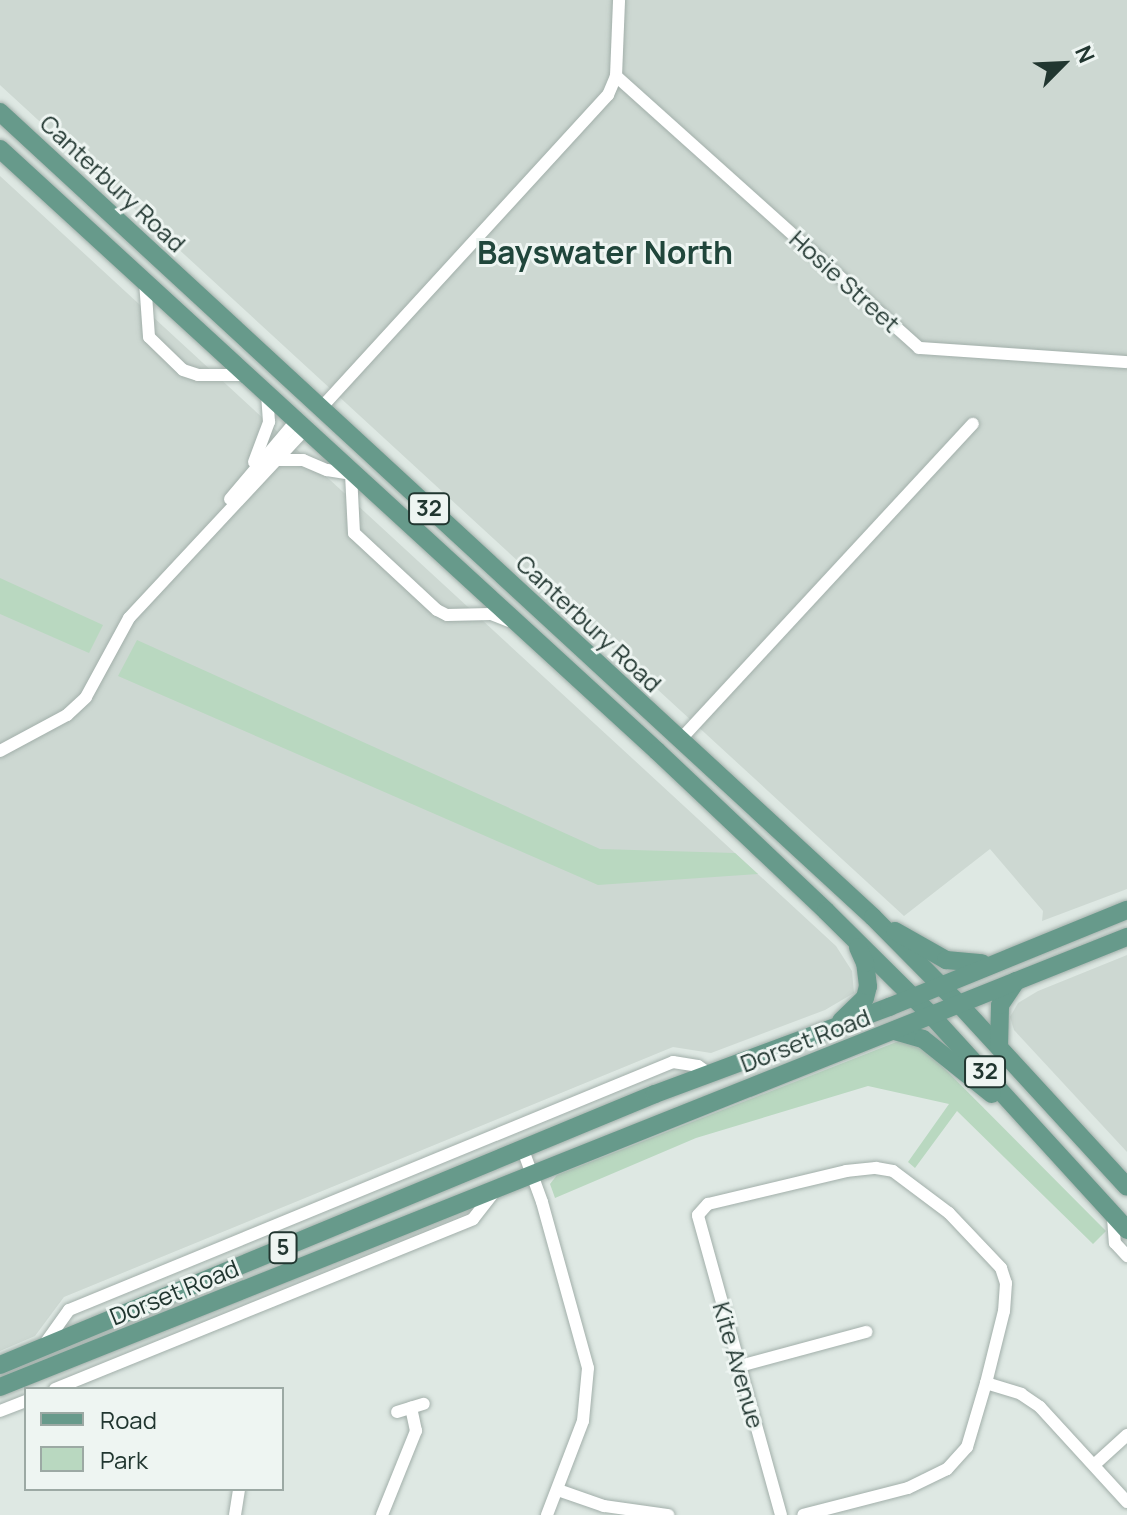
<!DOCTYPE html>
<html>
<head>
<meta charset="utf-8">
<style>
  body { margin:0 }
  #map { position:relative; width:1127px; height:1515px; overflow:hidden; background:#dee8e3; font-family:Manrope,sans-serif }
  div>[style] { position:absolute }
  .built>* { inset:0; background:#cdd8d2 }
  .green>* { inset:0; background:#b9d8c0 }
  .roads { filter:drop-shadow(0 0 2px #a2afaa) drop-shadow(0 0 2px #a2afaa) }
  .street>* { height:12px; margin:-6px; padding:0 6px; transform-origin:6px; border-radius:6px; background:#fff }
  .primary>* { height:18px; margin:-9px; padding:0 9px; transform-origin:9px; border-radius:9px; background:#679a8b }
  span { translate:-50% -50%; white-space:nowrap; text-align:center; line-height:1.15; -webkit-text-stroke:6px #eef5f2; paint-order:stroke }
  .shield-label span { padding:2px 6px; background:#eef5f2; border:2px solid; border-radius:6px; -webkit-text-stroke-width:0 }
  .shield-label { font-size:22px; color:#213630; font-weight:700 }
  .street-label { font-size:24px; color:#213630 }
  .district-label { font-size:32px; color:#20463b; font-weight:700 }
  .legend { position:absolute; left:24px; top:1387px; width:260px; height:104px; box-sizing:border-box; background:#eef5f2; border:2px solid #9ca9a4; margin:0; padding:10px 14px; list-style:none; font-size:24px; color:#213630 }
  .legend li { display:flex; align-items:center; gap:16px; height:40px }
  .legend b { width:40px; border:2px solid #9ca9a4 }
  .north { position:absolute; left:1023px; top:24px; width:80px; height:80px; -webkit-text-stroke:6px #eef5f2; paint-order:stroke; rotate:66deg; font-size:22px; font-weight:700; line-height:32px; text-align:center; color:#213630 }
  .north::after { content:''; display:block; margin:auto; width:28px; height:36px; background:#213630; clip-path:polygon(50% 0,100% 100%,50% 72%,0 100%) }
</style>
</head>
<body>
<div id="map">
  <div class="built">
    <i style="clip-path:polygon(0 0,1127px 0,1127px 889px,1042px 921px,1043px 911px,990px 849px,904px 916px,0 85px)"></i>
    <i style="clip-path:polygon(0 176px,836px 946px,852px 971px,854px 993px,825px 1010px,711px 1053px,673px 1047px,64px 1297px,35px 1336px,0 1351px)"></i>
    <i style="clip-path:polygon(1127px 955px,1127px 1152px,1014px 1030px,1010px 1017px,1018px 1003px,1038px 991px)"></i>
  </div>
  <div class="green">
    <i style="clip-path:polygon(0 578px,103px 625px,89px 653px,0 614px)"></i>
    <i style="clip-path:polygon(137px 640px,600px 849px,735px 853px,758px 874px,598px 885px,118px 676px)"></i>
    <i style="clip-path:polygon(904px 1039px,929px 1053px,1106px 1231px,1093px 1244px,957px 1111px,915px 1168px,908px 1162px,949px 1104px,868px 1086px,696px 1138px,555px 1198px,550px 1184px,557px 1175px)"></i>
  </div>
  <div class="roads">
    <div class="street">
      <i style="left:616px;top:76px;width:407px;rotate:41.9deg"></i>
      <i style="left:919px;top:348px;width:208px;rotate:3.9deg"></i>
      <i style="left:145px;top:281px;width:56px;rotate:85.9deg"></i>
      <i style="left:149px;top:337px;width:47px;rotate:44.1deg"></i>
      <i style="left:183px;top:370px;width:16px;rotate:18deg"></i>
      <i style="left:198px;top:375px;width:48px"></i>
      <i style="left:321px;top:408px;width:425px;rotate:-47.5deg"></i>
      <i style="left:608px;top:95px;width:21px;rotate:-67deg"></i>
      <i style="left:616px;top:76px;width:76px;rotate:-87.7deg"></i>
      <i style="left:276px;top:460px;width:27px"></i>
      <i style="left:303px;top:460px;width:26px;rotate:23deg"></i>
      <i style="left:327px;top:470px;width:24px;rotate:9deg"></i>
      <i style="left:351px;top:474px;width:59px;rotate:87.1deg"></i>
      <i style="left:354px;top:533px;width:113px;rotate:42.9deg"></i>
      <i style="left:437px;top:610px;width:11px;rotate:27deg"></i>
      <i style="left:447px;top:615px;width:44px;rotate:-1.3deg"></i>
      <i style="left:491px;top:614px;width:19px;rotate:21deg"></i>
      <i style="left:254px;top:462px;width:43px;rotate:-69.4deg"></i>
      <i style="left:269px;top:422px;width:27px;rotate:-94deg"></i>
      <i style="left:230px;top:499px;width:102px;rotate:-49.8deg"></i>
      <i style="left:680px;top:740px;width:431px;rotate:-47.2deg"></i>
      <i style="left:0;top:751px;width:76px;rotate:-28.2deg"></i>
      <i style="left:67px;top:715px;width:26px;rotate:-43deg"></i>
      <i style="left:86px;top:697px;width:90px;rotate:-61.4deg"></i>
      <i style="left:129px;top:618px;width:258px;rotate:-47deg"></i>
      <i style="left:523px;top:1150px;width:55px;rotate:69.9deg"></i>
      <i style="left:542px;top:1202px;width:172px;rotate:74.5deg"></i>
      <i style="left:588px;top:1368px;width:53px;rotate:95.4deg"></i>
      <i style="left:583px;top:1421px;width:101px;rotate:111deg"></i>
      <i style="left:1113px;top:1217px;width:26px;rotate:86deg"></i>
      <i style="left:1115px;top:1243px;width:18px;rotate:47deg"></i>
      <i style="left:44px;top:1345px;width:43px;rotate:-54.5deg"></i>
      <i style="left:69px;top:1310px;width:653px;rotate:-22.32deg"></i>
      <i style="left:673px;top:1062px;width:25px;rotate:9deg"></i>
      <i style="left:698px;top:1066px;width:12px;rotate:35deg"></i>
      <i style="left:740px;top:1366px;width:131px;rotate:-15.1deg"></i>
      <i style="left:986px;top:1383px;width:37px;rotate:17deg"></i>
      <i style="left:1021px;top:1394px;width:23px;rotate:34deg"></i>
      <i style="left:1040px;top:1407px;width:129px;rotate:47.5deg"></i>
      <i style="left:55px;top:1389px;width:451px;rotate:-22.1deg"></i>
      <i style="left:473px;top:1219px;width:34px;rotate:-52deg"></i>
      <i style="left:0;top:1411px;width:28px;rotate:-21deg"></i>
      <i style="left:397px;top:1412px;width:28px;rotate:-17deg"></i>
      <i style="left:1094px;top:1465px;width:45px;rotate:-42.3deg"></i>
      <i style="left:558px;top:1490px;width:49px;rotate:19.2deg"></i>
      <i style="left:604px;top:1506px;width:65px;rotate:8deg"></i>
      <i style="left:235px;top:1515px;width:26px;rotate:-81deg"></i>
      <i style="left:382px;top:1515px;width:91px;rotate:-68deg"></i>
      <i style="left:416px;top:1431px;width:24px;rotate:-102deg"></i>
      <i style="left:781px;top:1515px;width:311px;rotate:-105.5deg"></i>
      <i style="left:698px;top:1215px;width:15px;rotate:-48deg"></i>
      <i style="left:708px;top:1204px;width:142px;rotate:-13.4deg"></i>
      <i style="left:846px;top:1171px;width:30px;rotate:-6deg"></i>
      <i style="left:876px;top:1168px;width:17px;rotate:10deg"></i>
      <i style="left:893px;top:1171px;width:70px;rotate:36.9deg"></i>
      <i style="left:949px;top:1213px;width:76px;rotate:46.6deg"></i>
      <i style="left:1001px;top:1268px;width:16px;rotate:72deg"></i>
      <i style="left:1006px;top:1283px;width:28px;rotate:94deg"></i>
      <i style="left:1004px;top:1311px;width:74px;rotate:104deg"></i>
      <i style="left:986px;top:1383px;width:67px;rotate:106.5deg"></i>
      <i style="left:967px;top:1447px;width:30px;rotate:132deg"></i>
      <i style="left:947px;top:1469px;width:43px;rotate:154deg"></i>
      <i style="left:908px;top:1488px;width:108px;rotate:165.6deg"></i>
    </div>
    <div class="primary">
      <i style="left:0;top:112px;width:1187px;rotate:42.68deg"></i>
      <i style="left:873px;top:917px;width:122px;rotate:45.3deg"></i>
      <i style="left:959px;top:1004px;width:248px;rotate:47.4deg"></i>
      <i style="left:0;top:149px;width:891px;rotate:42.5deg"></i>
      <i style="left:657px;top:751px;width:233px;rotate:43.4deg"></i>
      <i style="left:826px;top:911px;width:148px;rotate:44.7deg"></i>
      <i style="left:931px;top:1015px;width:291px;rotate:47.6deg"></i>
      <i style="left:895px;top:931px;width:59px;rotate:29.6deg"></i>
      <i style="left:946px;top:960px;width:36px;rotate:5deg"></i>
      <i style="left:841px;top:1021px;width:33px;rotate:-44deg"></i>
      <i style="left:865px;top:998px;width:12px;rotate:-76deg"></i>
      <i style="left:868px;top:986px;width:23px;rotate:-97deg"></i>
      <i style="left:865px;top:963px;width:17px;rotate:-114deg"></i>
      <i style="left:895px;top:1031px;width:29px;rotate:16deg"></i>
      <i style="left:923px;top:1039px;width:88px;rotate:38.6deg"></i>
      <i style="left:999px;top:1047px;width:42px;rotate:-88.6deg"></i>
      <i style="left:1000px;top:1005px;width:29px;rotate:-56deg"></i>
      <i style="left:0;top:1365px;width:709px;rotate:-22.48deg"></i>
      <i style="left:655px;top:1094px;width:250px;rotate:-20.4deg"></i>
      <i style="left:889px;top:1007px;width:257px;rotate:-22.2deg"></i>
      <i style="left:0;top:1387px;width:1214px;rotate:-21.77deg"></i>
    </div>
  </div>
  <div class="shield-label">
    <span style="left:429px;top:509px">32</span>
    <span style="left:985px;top:1072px">32</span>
    <span style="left:283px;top:1248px">5</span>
  </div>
  <div class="street-label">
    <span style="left:113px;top:183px;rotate:43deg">Canterbury Road</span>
    <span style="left:845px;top:281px;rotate:42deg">Hosie Street</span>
    <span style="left:589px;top:623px;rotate:43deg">Canterbury Road</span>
    <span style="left:805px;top:1040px;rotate:-21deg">Dorset Road</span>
    <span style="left:174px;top:1292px;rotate:-22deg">Dorset Road</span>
    <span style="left:739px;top:1365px;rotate:74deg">Kite Avenue</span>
  </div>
  <div class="district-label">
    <span style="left:605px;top:252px">Bayswater North</span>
  </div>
  <ul class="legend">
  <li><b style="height:10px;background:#679a8b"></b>Road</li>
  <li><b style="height:22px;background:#b9d8c0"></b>Park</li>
  </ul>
  <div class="north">N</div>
</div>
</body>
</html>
